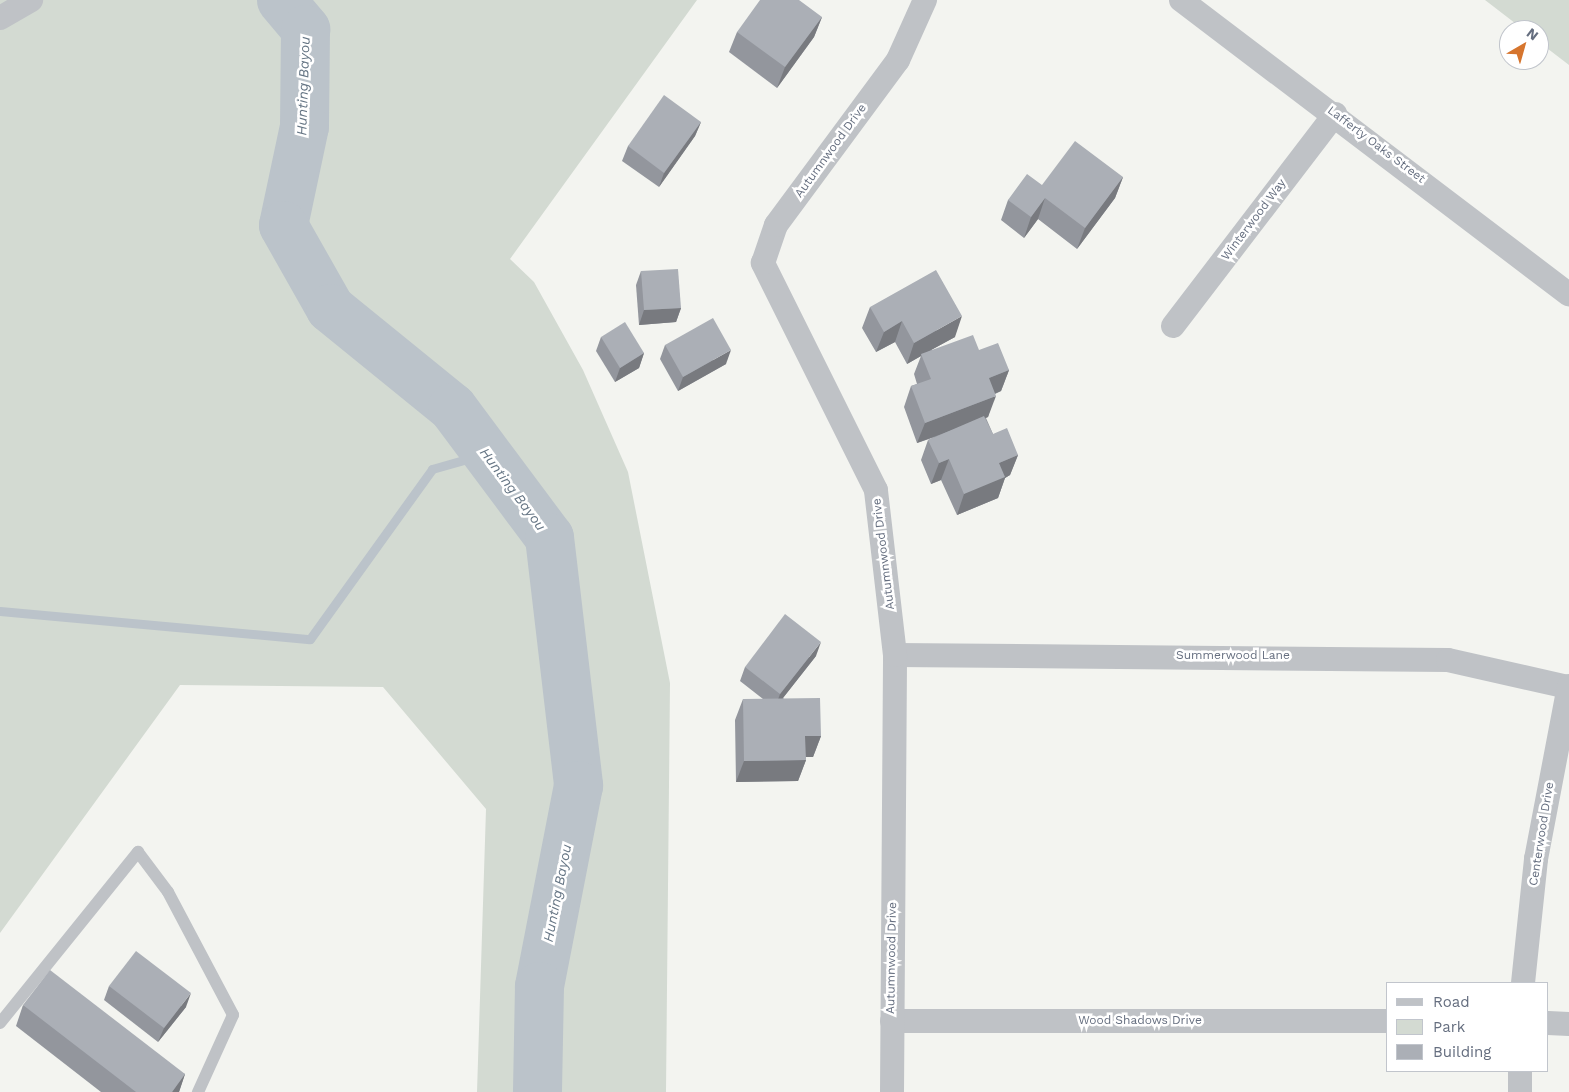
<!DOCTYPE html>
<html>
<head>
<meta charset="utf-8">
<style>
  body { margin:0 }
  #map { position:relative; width:1569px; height:1092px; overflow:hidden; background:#f3f4f0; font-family:"Work Sans",sans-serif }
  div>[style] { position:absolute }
  .green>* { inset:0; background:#d3dad2 }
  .stream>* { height:9px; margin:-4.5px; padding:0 4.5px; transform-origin:4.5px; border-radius:4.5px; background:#bbc3ca }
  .river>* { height:49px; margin:-24.5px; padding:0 24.5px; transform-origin:24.5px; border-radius:24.5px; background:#bbc3ca }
  .service>* { height:12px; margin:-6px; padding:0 6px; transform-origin:6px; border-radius:6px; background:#bfc2c6 }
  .minor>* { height:24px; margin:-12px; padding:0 12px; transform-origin:12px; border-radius:12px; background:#bfc2c6 }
  .wall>* { inset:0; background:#93969d }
  .shaded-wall>* { inset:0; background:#787a7f }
  .building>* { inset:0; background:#abafb6 }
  span { translate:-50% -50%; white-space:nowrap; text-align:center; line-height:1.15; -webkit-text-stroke:5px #fff; paint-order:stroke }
  .street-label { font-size:12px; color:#656e7f }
  .water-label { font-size:14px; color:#657584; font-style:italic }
  .legend { position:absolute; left:1386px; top:982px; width:162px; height:90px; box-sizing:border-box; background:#fff; border:1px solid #c1c5cc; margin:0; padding:6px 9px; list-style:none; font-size:15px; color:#656e7f }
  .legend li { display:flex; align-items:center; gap:10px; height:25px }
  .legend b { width:25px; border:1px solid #c1c5cc }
  .north { position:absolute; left:1499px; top:20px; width:50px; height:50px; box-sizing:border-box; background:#fff; border:1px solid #c1c5cc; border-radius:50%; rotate:38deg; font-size:14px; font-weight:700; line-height:20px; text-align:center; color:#656e7f }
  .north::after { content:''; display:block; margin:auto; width:18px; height:22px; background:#d6752e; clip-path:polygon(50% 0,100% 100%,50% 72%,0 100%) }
</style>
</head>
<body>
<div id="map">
  <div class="green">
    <i style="clip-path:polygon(0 0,697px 0,510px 259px,534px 282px,583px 370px,628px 472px,670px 683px,666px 1092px,477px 1092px,486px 809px,383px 687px,180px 685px,0 933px)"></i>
    <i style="clip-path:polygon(1485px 0,1569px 0,1569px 65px,1539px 42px,1539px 30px,1524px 30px)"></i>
  </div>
  <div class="stream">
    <i style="left:0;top:611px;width:311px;rotate:5.2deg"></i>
    <i style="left:310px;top:639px;width:209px;rotate:-54.3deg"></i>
    <i style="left:432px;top:469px;width:58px;rotate:-15.9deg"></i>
  </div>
  <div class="river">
    <i style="left:281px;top:0;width:38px;rotate:50deg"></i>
    <i style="left:305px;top:29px;width:97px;rotate:90.6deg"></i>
    <i style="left:304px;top:126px;width:101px;rotate:102deg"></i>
    <i style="left:283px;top:225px;width:95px;rotate:60.5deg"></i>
    <i style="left:330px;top:308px;width:157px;rotate:39.1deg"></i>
    <i style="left:452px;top:407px;width:162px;rotate:53.3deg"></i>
    <i style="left:549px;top:537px;width:250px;rotate:83.3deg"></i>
    <i style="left:578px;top:785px;width:205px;rotate:101deg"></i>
    <i style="left:539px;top:986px;width:106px;rotate:91.1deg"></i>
  </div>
  <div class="service">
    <i style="left:0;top:1023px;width:220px;rotate:-51.1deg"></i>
    <i style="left:138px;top:852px;width:50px;rotate:53.1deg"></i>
    <i style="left:168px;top:892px;width:139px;rotate:62.1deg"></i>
    <i style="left:233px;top:1015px;width:85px;rotate:114.4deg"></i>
  </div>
  <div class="minor">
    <i style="left:1181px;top:0;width:487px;rotate:37.2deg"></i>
    <i style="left:0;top:18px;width:36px;rotate:-30deg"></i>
    <i style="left:1173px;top:326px;width:267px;rotate:-52.6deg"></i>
    <i style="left:895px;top:655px;width:553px;rotate:0.52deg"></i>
    <i style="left:1448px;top:660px;width:123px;rotate:12.7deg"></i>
    <i style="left:1523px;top:983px;width:125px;rotate:-84deg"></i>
    <i style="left:1536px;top:859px;width:176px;rotate:-79.2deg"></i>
    <i style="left:892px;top:1021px;width:496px"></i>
    <i style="left:1548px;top:1023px;width:21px;rotate:3deg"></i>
    <i style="left:1520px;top:1071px;width:21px;rotate:90deg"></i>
    <i style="left:892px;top:1092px;width:437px;rotate:-89.6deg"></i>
    <i style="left:895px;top:655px;width:166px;rotate:-96.6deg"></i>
    <i style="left:876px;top:490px;width:254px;rotate:-116.5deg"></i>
    <i style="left:763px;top:263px;width:40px;rotate:-71.1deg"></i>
    <i style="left:776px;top:225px;width:205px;rotate:-53.5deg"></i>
    <i style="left:898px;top:60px;width:66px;rotate:-65.8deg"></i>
  </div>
  <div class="wall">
    <i style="clip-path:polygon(822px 17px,814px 37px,777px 88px,729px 52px,737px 32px)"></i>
    <i style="clip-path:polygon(701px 122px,695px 136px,659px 187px,622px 161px,628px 146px)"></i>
    <i style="clip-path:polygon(1123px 177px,1115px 198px,1077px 249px,1038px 219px,1024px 238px,1001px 220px,1008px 200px,1042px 185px)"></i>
    <i style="clip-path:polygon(641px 271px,681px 308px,676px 322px,639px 325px,636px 285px)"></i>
    <i style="clip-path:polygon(870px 307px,955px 337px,931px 350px,979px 350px,1009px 370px,1001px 391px,995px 394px,988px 417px,986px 418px,993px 434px,1018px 455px,1010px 475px,1005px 478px,998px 498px,957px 515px,941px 480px,931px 484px,921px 460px,928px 440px,935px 437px,917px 443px,904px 407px,911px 386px,917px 384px,914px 374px,921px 356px,907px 364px,895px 342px,876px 352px,862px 328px)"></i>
    <i style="clip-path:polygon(601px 337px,644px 353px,639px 368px,615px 382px,596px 351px)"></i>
    <i style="clip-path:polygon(665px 345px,726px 364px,678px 391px,660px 359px)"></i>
    <i style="clip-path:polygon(816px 656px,783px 698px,821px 736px,813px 757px,806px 757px,806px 760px,798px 781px,736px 782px,735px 720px,743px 699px,763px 699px,740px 681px,745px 667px)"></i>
    <i style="clip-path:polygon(109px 986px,186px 1007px,158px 1042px,104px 1000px)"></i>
    <i style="clip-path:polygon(23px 1005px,185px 1074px,179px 1092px,101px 1092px,16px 1026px)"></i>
  </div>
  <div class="shaded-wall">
    <i style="clip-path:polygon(822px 17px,814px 37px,777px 88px,785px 67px)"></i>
    <i style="clip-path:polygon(701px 122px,695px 136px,659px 187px,664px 173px)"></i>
    <i style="clip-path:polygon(1123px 177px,1115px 198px,1077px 249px,1085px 228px)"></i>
    <i style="clip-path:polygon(1045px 198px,1038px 219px,1024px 238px,1031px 217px)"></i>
    <i style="clip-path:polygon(681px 308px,676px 322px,639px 325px,644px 310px)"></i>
    <i style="clip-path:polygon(962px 316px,955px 337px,922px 355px,921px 354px,921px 356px,907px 364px,914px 343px)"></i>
    <i style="clip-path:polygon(902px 321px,895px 342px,876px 352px,884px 332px)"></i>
    <i style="clip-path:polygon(731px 350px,726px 364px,678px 391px,683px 377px)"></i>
    <i style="clip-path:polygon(644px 353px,639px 368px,615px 382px,620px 368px)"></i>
    <i style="clip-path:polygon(1009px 370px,1001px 391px,982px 399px,989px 378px)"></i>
    <i style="clip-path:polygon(996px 396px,988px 417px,917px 443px,925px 423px)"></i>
    <i style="clip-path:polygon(1018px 455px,1010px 475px,1005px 478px,998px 498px,957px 515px,964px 494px,999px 463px)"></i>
    <i style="clip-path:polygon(949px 459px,941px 480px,931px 484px,939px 463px)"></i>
    <i style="clip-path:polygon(821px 642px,816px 656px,775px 708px,780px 694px)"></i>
    <i style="clip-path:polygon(805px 736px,821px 736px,813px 757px,798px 757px)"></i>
    <i style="clip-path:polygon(806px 760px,798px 781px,736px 782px,744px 761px)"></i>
    <i style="clip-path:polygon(191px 993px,186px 1007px,158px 1042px,164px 1028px)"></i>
    <i style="clip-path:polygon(185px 1074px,179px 1092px,172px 1092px)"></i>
  </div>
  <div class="building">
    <i style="clip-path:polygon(760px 0,799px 0,822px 17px,785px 67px,737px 32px)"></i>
    <i style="clip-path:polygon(664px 95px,701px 122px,664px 173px,628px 146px)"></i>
    <i style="clip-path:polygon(1075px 141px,1123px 177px,1085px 228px,1045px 198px,1031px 217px,1008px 200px,1027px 174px,1042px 185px)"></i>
    <i style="clip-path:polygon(678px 269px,681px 308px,644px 310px,641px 271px)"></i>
    <i style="clip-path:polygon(936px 270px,962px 316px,914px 343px,902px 321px,884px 332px,870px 307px)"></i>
    <i style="clip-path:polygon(713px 318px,731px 350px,683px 377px,665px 345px)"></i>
    <i style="clip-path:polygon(625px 322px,644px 353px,620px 368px,601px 337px)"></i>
    <i style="clip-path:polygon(973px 335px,979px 350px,998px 343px,1009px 370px,989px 378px,996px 396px,925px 423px,911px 386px,931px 379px,921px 354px)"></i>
    <i style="clip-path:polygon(984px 416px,993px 434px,1007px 428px,1018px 455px,999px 463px,1005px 477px,964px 494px,949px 459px,939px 463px,928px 440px)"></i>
    <i style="clip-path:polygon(785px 614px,821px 642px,780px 694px,745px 667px)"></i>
    <i style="clip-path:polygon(820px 698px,821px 736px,805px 736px,806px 760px,744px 761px,743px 699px)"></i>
    <i style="clip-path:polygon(136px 951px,191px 993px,164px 1028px,109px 986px)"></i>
    <i style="clip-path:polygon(50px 970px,185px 1074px,172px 1092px,136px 1092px,23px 1005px)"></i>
  </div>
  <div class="street-label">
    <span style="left:1376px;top:145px;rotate:37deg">Lafferty Oaks Street</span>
    <span style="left:831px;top:151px;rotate:-54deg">Autumnwood Drive</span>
    <span style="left:1254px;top:220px;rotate:-53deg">Winterwood Way</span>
    <span style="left:884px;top:554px;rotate:-97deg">Autumnwood Drive</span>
    <span style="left:1233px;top:656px">Summerwood Lane</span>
    <span style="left:1542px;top:834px;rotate:-81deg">Centerwood Drive</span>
    <span style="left:892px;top:958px;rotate:-89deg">Autumnwood Drive</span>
    <span style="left:1140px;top:1021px">Wood Shadows Drive</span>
  </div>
  <div class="water-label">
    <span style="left:303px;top:86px;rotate:-88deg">Hunting Bayou</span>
    <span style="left:513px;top:489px;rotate:53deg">Hunting Bayou</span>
    <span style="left:557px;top:893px;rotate:-79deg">Hunting Bayou</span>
  </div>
  <ul class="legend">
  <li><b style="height:6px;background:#bfc2c6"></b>Road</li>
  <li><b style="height:14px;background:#d3dad2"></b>Park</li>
  <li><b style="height:14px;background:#abafb6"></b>Building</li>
  </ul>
  <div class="north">N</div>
</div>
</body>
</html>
